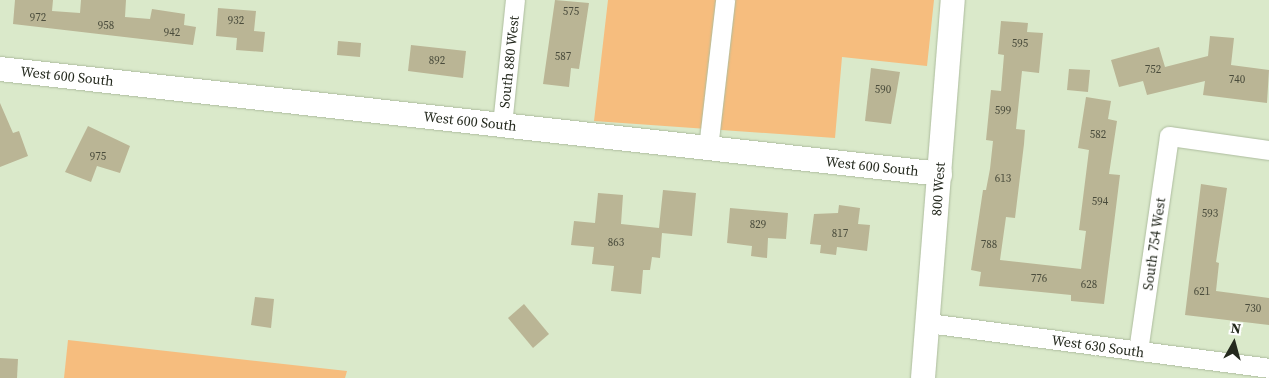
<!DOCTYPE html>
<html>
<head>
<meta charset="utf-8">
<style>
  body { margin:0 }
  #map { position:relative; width:1269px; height:378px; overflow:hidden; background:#dae9ca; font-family:"Source Serif 4",serif }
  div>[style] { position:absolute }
  .green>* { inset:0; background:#f6bd7e }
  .building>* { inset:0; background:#bab595 }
  .roads { filter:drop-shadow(0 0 1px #adbc9e) drop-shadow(0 0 1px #adbc9e) }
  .minor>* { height:19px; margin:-9.5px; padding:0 9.5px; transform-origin:9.5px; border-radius:9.5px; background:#fff }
  .tertiary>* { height:24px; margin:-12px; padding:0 12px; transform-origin:12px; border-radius:12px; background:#fff }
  span { translate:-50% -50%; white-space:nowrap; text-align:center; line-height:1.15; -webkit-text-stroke:4px #fff; paint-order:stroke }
  .number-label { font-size:11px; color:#4a4c3c }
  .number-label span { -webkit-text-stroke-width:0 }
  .street-label { font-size:14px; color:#24291e }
  .north { position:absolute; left:1209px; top:318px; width:50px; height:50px; -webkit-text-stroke:4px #fff; paint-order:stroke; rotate:7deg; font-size:14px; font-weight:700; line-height:20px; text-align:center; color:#24291e }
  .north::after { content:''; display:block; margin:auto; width:18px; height:22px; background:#24291e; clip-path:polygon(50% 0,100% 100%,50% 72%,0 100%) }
</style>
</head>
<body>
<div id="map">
  <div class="green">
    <i style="clip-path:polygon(608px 0,934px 0,927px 66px,842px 57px,835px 138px,594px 121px)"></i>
    <i style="clip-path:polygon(68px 340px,347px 371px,345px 378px,64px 378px)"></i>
  </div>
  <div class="building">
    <i style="clip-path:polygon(15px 0,53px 0,52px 11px,80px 13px,81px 0,126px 0,125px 17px,150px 19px,152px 9px,185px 14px,184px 25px,196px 27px,193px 45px,13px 24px)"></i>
    <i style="clip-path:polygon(555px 0,589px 3px,579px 69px,571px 68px,569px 87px,543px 84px)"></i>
    <i style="clip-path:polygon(218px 8px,256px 11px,254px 31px,265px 32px,263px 52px,236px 50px,237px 38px,216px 36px)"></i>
    <i style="clip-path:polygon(1001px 21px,1028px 23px,1027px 32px,1043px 33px,1039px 73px,1022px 71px,1016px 129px,1025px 130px,1024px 144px,1015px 218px,1006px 217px,1000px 260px,1081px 269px,1086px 231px,1079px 230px,1089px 150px,1078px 148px,1086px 97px,1111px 101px,1108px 119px,1117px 121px,1109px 174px,1120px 175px,1104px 304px,1071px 301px,1071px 295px,979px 286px,981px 272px,971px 270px,983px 190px,986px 190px,990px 169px,993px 141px,986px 140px,991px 90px,1001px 91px,1004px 55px,998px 54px)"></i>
    <i style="clip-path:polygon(1210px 36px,1234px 38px,1231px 65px,1269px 70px,1267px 103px,1203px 95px,1205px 81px,1147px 95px,1143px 81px,1119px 87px,1111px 60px,1159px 47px,1165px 67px,1208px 56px)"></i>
    <i style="clip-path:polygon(338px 41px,361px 43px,360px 57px,337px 55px)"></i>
    <i style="clip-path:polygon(411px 45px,466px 51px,463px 78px,408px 71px)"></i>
    <i style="clip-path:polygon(871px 68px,900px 72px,891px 124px,865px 121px)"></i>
    <i style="clip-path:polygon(1069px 69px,1090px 70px,1088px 92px,1067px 90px)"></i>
    <i style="clip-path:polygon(0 103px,13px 133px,19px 131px,28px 156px,0 167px)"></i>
    <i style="clip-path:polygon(88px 126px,130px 146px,120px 173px,97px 166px,91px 182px,65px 172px)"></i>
    <i style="clip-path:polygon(1201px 184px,1227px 188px,1216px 262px,1219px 263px,1216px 291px,1269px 298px,1269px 325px,1185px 315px)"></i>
    <i style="clip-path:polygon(663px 190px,696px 193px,692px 236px,662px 233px,660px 258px,652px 257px,650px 270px,643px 270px,641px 294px,611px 291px,614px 266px,592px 264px,594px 247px,571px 245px,574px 221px,595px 223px,598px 193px,623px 195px,621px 224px,659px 228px)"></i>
    <i style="clip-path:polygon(839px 205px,860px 208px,858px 224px,870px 225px,867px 251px,837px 247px,836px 255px,820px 253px,821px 245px,810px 244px,814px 214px,838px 213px)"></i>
    <i style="clip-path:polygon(730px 208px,788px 213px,786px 239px,768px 238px,767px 258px,751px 256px,752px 246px,727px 243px)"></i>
    <i style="clip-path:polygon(255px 297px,274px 299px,271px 328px,251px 325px)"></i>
    <i style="clip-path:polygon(524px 304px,549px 334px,533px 348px,508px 318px)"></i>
    <i style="clip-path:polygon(0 358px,18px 359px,17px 378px,0 378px)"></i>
  </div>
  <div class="roads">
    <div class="minor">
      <i style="left:502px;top:125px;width:126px;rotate:-84.1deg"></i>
      <i style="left:708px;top:148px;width:149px;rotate:-83.4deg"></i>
      <i style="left:928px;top:323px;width:344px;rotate:7.5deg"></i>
      <i style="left:1138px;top:351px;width:217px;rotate:-81.8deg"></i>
      <i style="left:1169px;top:136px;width:101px;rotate:8deg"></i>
    </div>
    <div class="tertiary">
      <i style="left:0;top:69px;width:946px;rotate:6.37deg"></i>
      <i style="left:923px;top:378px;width:379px;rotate:-85.5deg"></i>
    </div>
  </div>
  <div class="number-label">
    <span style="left:571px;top:12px">575</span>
    <span style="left:38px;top:18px">972</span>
    <span style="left:236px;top:21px">932</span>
    <span style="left:106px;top:26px">958</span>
    <span style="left:172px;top:33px">942</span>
    <span style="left:1020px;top:44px">595</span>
    <span style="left:563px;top:57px">587</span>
    <span style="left:437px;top:61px">892</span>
    <span style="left:1153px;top:70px">752</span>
    <span style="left:1237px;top:80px">740</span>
    <span style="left:883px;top:90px">590</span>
    <span style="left:1003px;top:111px">599</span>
    <span style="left:1098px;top:135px">582</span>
    <span style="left:98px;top:157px">975</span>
    <span style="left:1003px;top:179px">613</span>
    <span style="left:1100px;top:202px">594</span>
    <span style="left:1210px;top:214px">593</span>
    <span style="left:758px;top:225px">829</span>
    <span style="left:840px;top:234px">817</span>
    <span style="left:616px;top:243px">863</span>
    <span style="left:989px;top:245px">788</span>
    <span style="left:1039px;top:279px">776</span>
    <span style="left:1089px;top:285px">628</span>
    <span style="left:1202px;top:292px">621</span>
    <span style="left:1253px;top:309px">730</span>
  </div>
  <div class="street-label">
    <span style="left:509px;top:62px;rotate:-84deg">South 880 West</span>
    <span style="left:67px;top:76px;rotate:6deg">West 600 South</span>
    <span style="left:470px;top:121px;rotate:6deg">West 600 South</span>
    <span style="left:872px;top:166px;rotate:6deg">West 600 South</span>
    <span style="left:938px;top:189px;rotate:-86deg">800 West</span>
    <span style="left:1154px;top:244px;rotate:-82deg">South 754 West</span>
    <span style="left:1098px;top:346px;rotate:8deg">West 630 South</span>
  </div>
  <div class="north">N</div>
</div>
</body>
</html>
